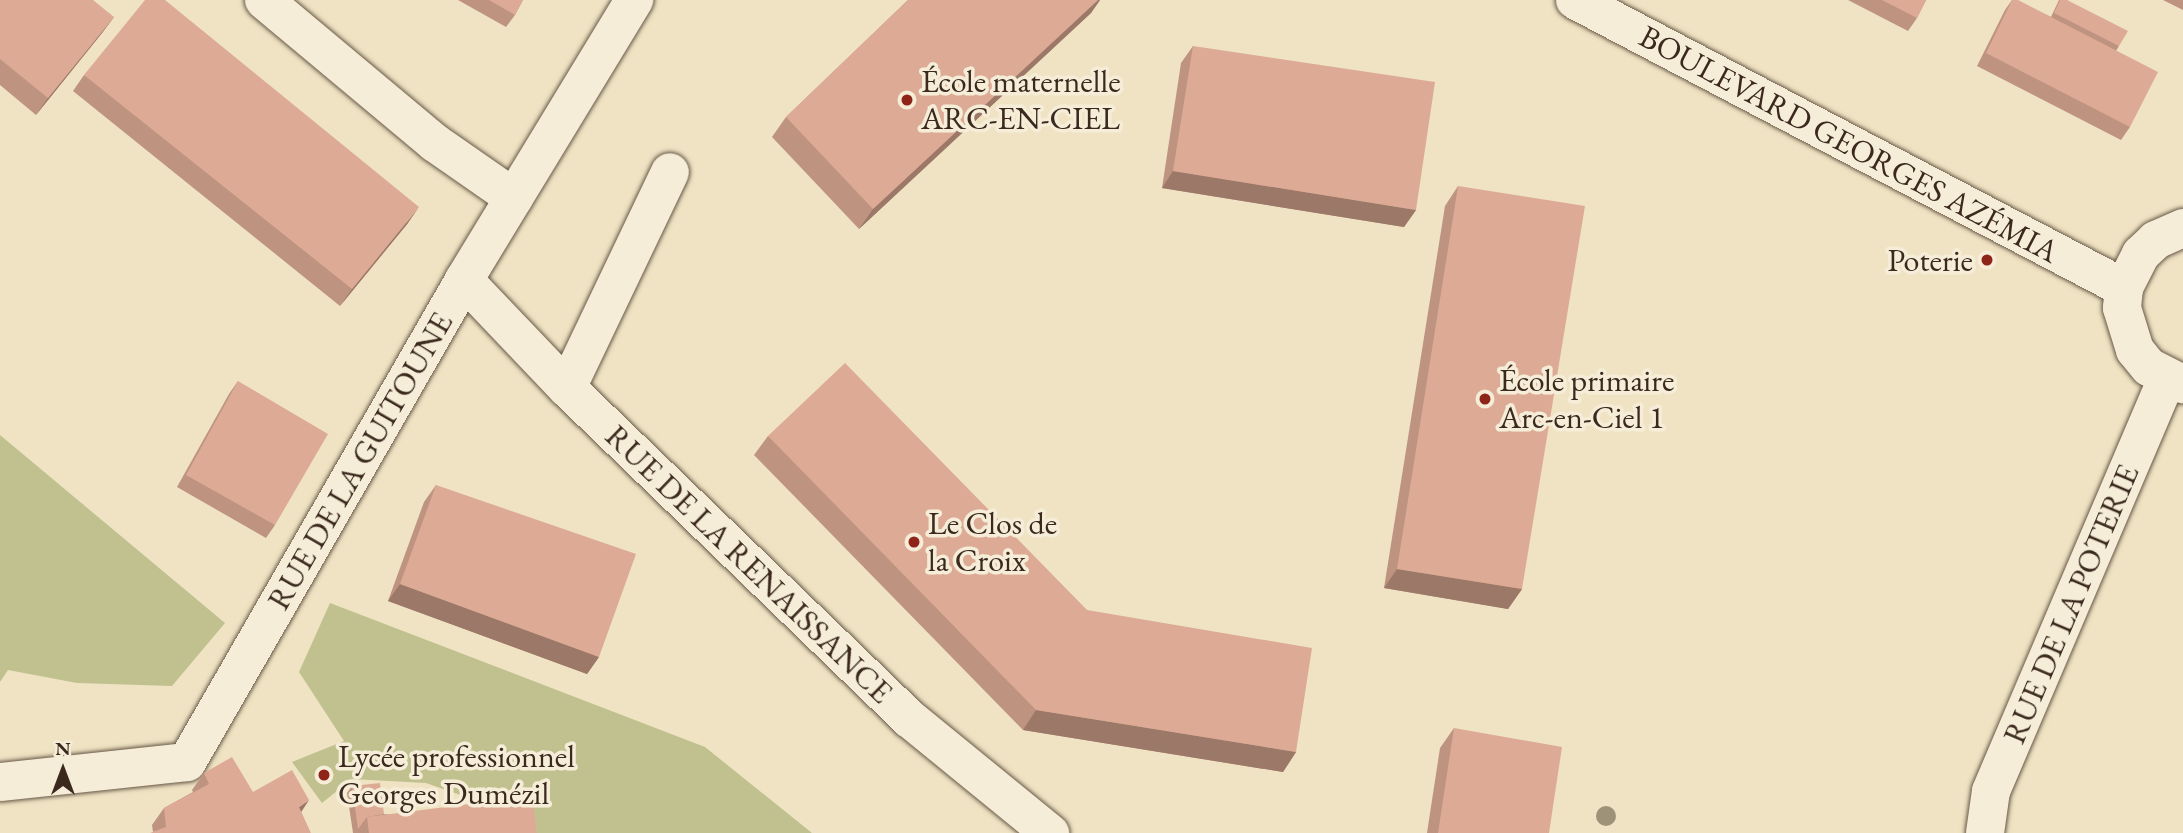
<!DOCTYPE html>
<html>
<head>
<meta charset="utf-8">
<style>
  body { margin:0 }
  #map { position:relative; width:2183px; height:833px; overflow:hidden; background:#efe3c3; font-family:"EB Garamond",serif }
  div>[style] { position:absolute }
  .green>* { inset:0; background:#c0c18f }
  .roads { filter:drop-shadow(0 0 2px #685847) drop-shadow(0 0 2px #685847) }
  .minor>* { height:38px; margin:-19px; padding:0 19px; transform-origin:19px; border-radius:19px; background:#f5edd8 }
  .tertiary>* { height:38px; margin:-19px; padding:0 19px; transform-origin:19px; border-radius:19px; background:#f5edd8 }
  .trees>* { width:20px; height:20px; margin:-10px; border-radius:50%; background:#9e9278 }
  .wall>* { inset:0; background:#be9380 }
  .shaded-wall>* { inset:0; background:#9b7868 }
  .building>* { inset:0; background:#ddab95 }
  .dots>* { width:19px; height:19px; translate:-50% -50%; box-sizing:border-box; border:4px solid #f5edd8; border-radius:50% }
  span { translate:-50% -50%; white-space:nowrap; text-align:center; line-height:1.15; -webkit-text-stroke:7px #f5edd8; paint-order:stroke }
  .poi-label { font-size:32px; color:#3b291e }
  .left { translate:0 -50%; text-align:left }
  .right { translate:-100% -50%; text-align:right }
  .street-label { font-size:32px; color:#3b291e }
  .north { position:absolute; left:28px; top:735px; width:70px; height:70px; -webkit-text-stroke:5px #f5edd8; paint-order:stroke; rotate:0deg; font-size:19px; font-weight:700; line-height:28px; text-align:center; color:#3b291e }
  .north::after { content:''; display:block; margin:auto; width:24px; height:32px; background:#3b291e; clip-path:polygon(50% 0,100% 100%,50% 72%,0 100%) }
</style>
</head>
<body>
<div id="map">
  <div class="green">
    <i style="clip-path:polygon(0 435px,225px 623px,172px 686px,77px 683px,8px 670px,0 682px)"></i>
    <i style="clip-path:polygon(330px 603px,705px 747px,812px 833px,521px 833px,518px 815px,426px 783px,352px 779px,322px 803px,292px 762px,344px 741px,299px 672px)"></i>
  </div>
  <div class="roads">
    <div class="minor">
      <i style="left:264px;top:0;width:223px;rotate:39.9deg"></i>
      <i style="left:435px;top:143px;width:96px;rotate:34.8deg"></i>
      <i style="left:464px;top:280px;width:149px;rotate:46.4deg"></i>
      <i style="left:567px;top:388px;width:477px;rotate:44deg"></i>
      <i style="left:910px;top:719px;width:181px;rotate:39.2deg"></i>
      <i style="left:567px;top:388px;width:239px;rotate:-64.5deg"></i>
      <i style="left:0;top:782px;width:188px;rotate:-6.1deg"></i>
      <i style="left:187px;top:762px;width:556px;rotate:-60.11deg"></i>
      <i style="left:464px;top:280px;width:328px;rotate:-58.7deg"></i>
      <i style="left:1985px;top:833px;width:42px;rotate:-81.9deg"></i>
      <i style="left:1991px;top:791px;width:448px;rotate:-66.9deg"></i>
    </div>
    <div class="tertiary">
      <i style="left:1575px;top:0;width:620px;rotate:27.68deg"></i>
      <i style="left:2183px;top:228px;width:30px;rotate:156deg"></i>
      <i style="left:2156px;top:240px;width:21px;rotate:137deg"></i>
      <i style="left:2141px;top:254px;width:38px;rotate:117deg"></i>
      <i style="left:2124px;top:288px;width:20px;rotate:96deg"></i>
      <i style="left:2122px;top:308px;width:44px;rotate:72.8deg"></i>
      <i style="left:2135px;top:350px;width:22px;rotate:51deg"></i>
      <i style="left:2149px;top:367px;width:38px;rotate:27deg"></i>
    </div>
  </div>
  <div class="trees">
    <i style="left:1606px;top:816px"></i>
  </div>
  <div class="wall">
    <i style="clip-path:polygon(0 0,114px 17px,102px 33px,36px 115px,0 85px)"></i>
    <i style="clip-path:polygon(458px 0,523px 0,515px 15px,506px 27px)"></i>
    <i style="clip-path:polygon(908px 0,1100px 0,1091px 13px,859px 229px,772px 137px,786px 117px)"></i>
    <i style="clip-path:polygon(1848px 0,1926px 0,1917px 18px,1908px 31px)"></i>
    <i style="clip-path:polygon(2012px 0,2051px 17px,2059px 0,2067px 0,2119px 46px,2116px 51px,2130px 127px,2121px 140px,1977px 66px,2005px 10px)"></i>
    <i style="clip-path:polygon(2163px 0,2183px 0,2183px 10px)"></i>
    <i style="clip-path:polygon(1193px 46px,1416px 210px,1404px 227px,1162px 188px,1181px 63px)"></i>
    <i style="clip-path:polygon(84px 75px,408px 223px,340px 306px,73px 91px)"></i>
    <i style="clip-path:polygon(1458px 186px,1522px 589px,1508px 609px,1384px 588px,1445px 206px)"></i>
    <i style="clip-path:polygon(238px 381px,275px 525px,266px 538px,177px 487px,229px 394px)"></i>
    <i style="clip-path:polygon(768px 436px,1087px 610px,1296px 752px,1283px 772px,1023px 730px,754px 455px)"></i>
    <i style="clip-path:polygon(436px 485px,599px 657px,587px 674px,388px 601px,424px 502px)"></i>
    <i style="clip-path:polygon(1454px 728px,1549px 833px,1427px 833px,1440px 748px)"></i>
    <i style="clip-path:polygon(204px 773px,253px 792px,309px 800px,153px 832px,152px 825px,164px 808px,193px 792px,192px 790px)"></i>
    <i style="clip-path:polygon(352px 786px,384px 814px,537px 833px,353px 833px,347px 793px)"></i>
  </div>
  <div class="shaded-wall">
    <i style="clip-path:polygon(1098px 0,1100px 0,1091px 13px,859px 229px,873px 209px)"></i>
    <i style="clip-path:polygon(114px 17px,102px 33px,36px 115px,48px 98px)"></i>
    <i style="clip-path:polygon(1173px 171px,1416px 210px,1404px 227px,1162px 188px)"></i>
    <i style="clip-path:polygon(419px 207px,408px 223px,340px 306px,352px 289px)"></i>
    <i style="clip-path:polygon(1397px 569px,1522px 589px,1508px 609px,1384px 588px)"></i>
    <i style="clip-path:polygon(400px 584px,599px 657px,587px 674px,388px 601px)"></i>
    <i style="clip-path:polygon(1036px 710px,1296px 752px,1283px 772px,1023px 730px)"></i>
    <i style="clip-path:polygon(309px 800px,298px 817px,299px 807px)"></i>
  </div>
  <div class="building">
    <i style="clip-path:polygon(0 0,93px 0,114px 17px,48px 98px,0 59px)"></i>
    <i style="clip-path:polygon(145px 0,165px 0,419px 207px,352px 289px,84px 75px)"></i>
    <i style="clip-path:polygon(489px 0,523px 0,515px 15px)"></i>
    <i style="clip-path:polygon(908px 0,1098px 0,873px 209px,786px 117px)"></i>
    <i style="clip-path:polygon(1882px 0,1926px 0,1917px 18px)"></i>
    <i style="clip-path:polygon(2012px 0,2018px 0,2158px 72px,2130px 127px,1986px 53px)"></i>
    <i style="clip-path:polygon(2060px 0,2067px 0,2128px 31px,2119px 46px,2054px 13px)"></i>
    <i style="clip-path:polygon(1193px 46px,1435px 82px,1416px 210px,1173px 171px)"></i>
    <i style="clip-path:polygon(1458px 186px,1585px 206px,1522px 589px,1397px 569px)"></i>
    <i style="clip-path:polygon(845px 363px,1087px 610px,1312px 648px,1296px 752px,1036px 710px,768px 436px)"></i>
    <i style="clip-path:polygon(238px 381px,328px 434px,275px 525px,186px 475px)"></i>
    <i style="clip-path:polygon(436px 485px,636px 554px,599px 657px,400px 584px)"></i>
    <i style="clip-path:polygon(1454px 728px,1562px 747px,1549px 833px,1438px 833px)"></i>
    <i style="clip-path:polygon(232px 757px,253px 792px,292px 770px,309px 800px,299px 807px,311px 833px,150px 833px,166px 827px,164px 808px,209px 784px,204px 773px)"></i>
    <i style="clip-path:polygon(380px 783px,384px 814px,367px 817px,358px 829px,352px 786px)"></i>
    <i style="clip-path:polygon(532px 796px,537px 833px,369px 833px,367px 817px)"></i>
  </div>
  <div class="dots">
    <i style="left:907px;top:100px;background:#8f2418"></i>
    <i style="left:1987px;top:260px;background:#8f2418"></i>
    <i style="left:1485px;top:399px;background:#8f2418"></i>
    <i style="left:914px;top:542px;background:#8f2418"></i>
    <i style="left:324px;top:775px;background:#8f2418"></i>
  </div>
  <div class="poi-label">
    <span class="left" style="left:921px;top:100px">École maternelle<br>ARC-EN-CIEL</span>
    <span class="right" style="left:1973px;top:260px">Poterie</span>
    <span class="left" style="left:1499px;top:399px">École primaire<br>Arc-en-Ciel 1</span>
    <span class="left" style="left:928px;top:542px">Le Clos de<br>la Croix</span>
    <span class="left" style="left:338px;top:775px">Lycée professionnel<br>Georges Dumézil</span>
  </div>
  <div class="street-label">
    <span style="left:1849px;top:144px;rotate:28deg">BOULEVARD GEORGES AZÉMIA</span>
    <span style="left:360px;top:461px;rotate:-60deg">RUE DE LA GUITOUNE</span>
    <span style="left:749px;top:564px;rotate:44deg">RUE DE LA RENAISSANCE</span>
    <span style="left:2071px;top:604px;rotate:-67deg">RUE DE LA POTERIE</span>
  </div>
  <div class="north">N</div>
</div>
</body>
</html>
